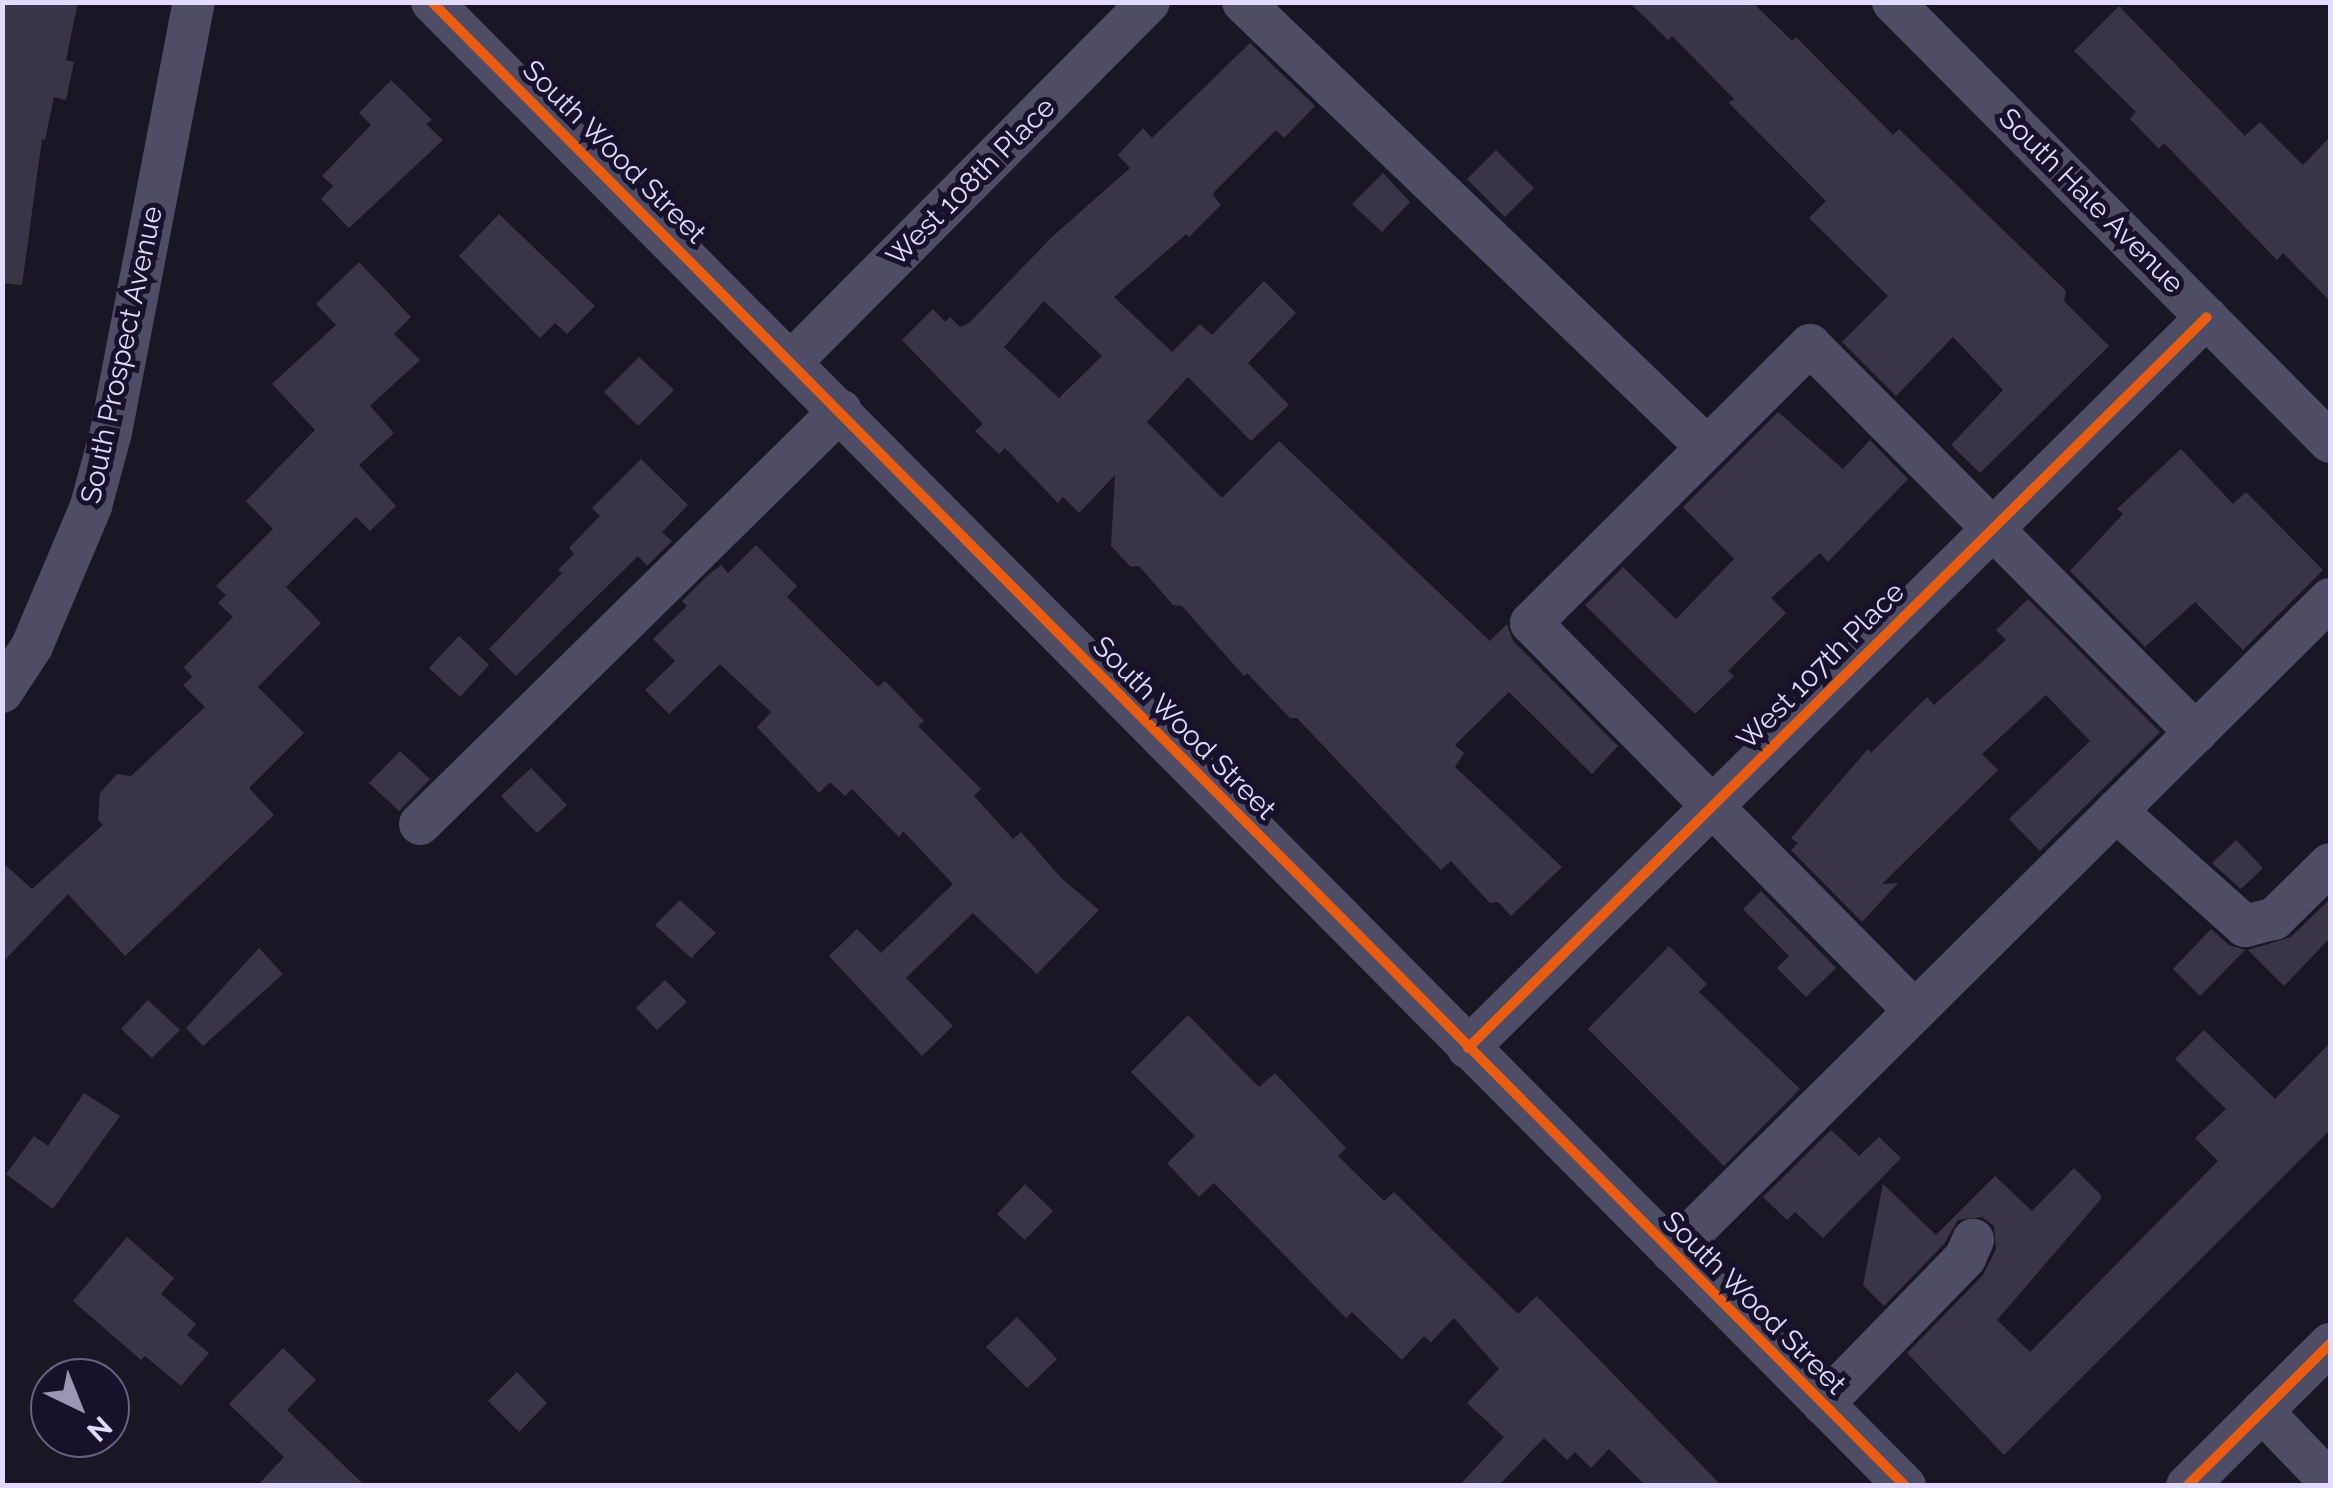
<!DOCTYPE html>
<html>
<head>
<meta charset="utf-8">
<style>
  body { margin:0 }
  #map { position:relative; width:2333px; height:1488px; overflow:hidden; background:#1a1725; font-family:Raleway,sans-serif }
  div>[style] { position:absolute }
  .building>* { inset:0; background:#3a3546 }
  .minor>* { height:42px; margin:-21px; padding:0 21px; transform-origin:21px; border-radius:21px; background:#4f4c65 }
  .cycleway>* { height:10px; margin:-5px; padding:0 5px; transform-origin:5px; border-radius:5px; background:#e95d12 }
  span { translate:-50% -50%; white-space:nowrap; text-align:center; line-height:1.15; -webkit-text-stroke:10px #17112b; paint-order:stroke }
  .street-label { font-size:28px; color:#e2dbff }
  .frame { position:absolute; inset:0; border:5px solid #e2dbff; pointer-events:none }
  .north { position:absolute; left:30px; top:1358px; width:100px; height:100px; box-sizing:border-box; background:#17112b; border:2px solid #686280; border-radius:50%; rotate:137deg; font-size:28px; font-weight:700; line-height:40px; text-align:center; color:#e2dbff }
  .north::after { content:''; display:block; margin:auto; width:35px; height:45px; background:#9c96b3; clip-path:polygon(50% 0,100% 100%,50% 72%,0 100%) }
</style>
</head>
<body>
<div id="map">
  <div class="building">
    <i style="clip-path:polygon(2px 2px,78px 2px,66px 60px,74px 62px,66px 100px,54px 97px,45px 140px,42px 139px,22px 285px,2px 283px)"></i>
    <i style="clip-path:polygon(1629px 2px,1752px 2px,1792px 41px,1796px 37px,1893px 135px,1899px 129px,2066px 291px,2064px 301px,2109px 346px,1980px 473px,1951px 445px,2003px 390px,1953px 337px,1896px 396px,1842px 342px,1888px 296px,1809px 218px,1826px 201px,1729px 103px,1734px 99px,1672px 36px,1668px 40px)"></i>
    <i style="clip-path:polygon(2119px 6px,2245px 136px,2260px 122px,2303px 165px,2330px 137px,2330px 301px,2283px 253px,2277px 260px,2164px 143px,2159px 149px,2130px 119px,2136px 112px,2074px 51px)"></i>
    <i style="clip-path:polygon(evenodd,1250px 43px,1315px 106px,1284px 138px,1276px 130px,1215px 191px,1213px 195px,1221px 205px,1189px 237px,1186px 234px,1114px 297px,1172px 352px,1200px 324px,1212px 335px,1264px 281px,1296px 313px,1248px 363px,1289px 405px,1251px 441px,1188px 377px,1147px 422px,1222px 498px,1279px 441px,1490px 641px,1507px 624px,1513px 641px,1618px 746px,1592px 774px,1509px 692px,1455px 745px,1464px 753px,1455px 767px,1562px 867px,1511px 916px,1498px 902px,1490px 903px,1451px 861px,1441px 870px,1297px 718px,1290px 718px,1247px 673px,1244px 676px,1182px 606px,1173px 605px,1139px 566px,1131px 567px,1111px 546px,1115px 475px,1079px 513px,1063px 497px,1058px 503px,1005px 448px,999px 454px,975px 431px,983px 424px,902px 340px,933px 309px,945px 322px,950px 317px,960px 327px,969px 323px,1052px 237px,1130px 168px,1118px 155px,1143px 128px,1152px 138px,1250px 43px,1044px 301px,1102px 356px,1059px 398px,1004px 347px,1044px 301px)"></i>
    <i style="clip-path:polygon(391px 80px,432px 120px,426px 124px,443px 140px,349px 228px,321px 199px,333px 186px,322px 176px,371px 125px,359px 113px)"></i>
    <i style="clip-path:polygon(1496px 150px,1534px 188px,1505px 217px,1467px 179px)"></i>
    <i style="clip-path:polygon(1383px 173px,1410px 202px,1382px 232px,1352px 204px)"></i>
    <i style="clip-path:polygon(499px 214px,595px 306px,567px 334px,555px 323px,540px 338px,459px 256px)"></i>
    <i style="clip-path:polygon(359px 262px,411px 317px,394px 334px,420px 360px,370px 406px,394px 433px,359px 465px,396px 506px,370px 531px,356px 517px,286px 587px,321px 623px,258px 687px,304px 733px,249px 788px,274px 815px,125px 956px,68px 894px,2px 963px,2px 862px,32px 889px,103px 825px,98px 819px,100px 793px,117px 774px,131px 776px,205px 707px,183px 685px,192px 677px,184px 667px,233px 617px,218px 603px,226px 595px,216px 586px,273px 529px,246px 501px,315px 430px,272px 384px,336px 325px,316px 304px)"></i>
    <i style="clip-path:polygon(639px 357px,674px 390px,638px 426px,604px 392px)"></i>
    <i style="clip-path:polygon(1778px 412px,1843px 469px,1870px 440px,1908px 479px,1828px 562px,1820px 553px,1771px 598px,1786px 613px,1728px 671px,1734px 676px,1695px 714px,1585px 605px,1623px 567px,1676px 619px,1734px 559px,1683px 507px)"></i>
    <i style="clip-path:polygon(2181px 449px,2233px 504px,2246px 492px,2323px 570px,2243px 650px,2195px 602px,2145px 647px,2070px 571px,2123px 514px,2117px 509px)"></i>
    <i style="clip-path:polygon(641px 459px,688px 505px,662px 532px,672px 541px,647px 566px,638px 556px,516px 676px,489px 649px,562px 573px,558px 570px,574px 554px,569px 548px,600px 516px,592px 508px)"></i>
    <i style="clip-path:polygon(756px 545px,797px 586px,787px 597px,878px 687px,885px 681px,924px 721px,918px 726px,981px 789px,974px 796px,1013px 839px,1021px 832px,1061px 878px,1099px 910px,1037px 974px,973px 913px,906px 978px,953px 1026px,922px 1056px,829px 956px,857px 929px,881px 953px,953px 884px,903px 831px,899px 837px,852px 789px,845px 796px,830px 782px,819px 793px,757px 727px,771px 712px,720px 664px,669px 714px,645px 690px,675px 661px,653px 639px,687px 606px,682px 601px,707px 576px,721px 565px,728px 573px)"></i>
    <i style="clip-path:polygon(2028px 599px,2160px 732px,2040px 851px,2009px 819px,2090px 741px,2046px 695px,1982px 754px,1998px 770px,1882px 884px,1898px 883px,1862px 922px,1791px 850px,1798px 843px,1791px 838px,1868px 749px,1871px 753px,1927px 697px,1934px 705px,2006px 640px,1996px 630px)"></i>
    <i style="clip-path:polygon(459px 636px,489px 665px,460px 697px,429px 668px)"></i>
    <i style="clip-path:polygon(400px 751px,430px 779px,399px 811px,369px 783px)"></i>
    <i style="clip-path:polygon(531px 768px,567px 805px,537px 833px,501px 796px)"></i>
    <i style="clip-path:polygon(2236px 840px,2263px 868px,2241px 889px,2212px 863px)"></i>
    <i style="clip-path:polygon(1761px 891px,1836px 968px,1806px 997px,1777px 968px,1789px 956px,1743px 909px)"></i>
    <i style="clip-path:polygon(2330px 899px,2330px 938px,2284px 986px,2248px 950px,2291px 937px)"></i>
    <i style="clip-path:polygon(680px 900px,716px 933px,691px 958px,655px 925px)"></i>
    <i style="clip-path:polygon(2211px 929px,2229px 945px,2245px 950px,2200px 996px,2173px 969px)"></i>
    <i style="clip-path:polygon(1669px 946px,1707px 984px,1699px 992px,1800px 1089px,1724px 1166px,1588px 1029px)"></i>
    <i style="clip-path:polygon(259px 948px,283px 974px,203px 1046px,186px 1028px)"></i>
    <i style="clip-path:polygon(665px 980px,687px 1002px,657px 1030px,636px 1008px)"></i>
    <i style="clip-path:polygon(148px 1000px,180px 1030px,152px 1058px,121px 1029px)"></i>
    <i style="clip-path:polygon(1188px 1015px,1259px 1087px,1275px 1073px,1346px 1148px,1338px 1156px,1384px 1201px,1394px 1192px,1518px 1314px,1537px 1296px,1722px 1486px,1646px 1486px,1609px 1449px,1591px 1468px,1575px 1452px,1567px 1460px,1544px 1438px,1498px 1486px,1459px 1486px,1504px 1437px,1467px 1403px,1499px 1369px,1454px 1318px,1431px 1342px,1424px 1336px,1402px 1360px,1352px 1312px,1346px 1318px,1214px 1183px,1199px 1197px,1167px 1163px,1195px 1136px,1131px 1072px)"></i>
    <i style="clip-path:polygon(2204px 1030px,2275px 1099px,2330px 1043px,2330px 1130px,2004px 1455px,1907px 1353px,1983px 1275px,1996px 1249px,1994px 1226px,1982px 1217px,1958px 1220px,1944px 1244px,1884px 1306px,1863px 1285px,1883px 1184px,1936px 1235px,1995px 1176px,2032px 1211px,2074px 1168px,2100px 1194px,2101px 1199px,1997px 1320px,2030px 1352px,2218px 1161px,2195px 1138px,2226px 1109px,2175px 1059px)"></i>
    <i style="clip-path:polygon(84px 1093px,120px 1116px,53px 1209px,6px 1174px,34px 1136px,48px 1146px)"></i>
    <i style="clip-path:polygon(1831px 1130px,1859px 1156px,1879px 1137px,1901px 1158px,1823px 1238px,1795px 1212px,1787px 1220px,1763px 1197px)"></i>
    <i style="clip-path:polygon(1025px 1184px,1053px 1211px,1025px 1240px,997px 1214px)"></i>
    <i style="clip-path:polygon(127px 1237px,174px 1278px,161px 1294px,196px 1324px,187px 1335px,209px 1353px,181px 1386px,145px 1356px,141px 1360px,73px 1301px)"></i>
    <i style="clip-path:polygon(1017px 1317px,1057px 1359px,1027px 1388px,986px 1347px)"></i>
    <i style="clip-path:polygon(283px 1348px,316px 1380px,287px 1410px,365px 1486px,257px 1486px,284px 1457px,229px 1404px)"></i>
    <i style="clip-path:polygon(517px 1372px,547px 1403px,519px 1432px,488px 1401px)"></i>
  </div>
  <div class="minor">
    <i style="left:432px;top:2px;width:2091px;rotate:45.21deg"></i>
    <i style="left:1243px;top:2px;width:643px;rotate:43.8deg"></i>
    <i style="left:1893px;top:2px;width:620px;rotate:45.2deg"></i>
    <i style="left:792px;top:361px;width:506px;rotate:-45.16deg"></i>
    <i style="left:2px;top:692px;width:55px;rotate:-56.9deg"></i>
    <i style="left:32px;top:646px;width:152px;rotate:-67.1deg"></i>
    <i style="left:91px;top:506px;width:77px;rotate:-74.9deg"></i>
    <i style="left:111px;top:432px;width:438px;rotate:-79.1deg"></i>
    <i style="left:2116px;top:811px;width:173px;rotate:41.7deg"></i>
    <i style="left:2245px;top:926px;width:30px;rotate:-14deg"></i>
    <i style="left:2274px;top:919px;width:78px;rotate:-44.5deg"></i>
    <i style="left:420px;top:824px;width:590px;rotate:-44.52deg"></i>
    <i style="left:1915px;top:1011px;width:546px;rotate:-134.7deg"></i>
    <i style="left:1531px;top:623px;width:394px;rotate:-44.9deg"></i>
    <i style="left:1810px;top:345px;width:547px;rotate:45.15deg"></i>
    <i style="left:1468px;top:1048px;width:1039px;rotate:-44.69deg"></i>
    <i style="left:1672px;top:1252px;width:927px;rotate:-44.78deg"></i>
    <i style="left:1823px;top:1404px;width:204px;rotate:-45.8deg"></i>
    <i style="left:1965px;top:1258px;width:20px;rotate:-66deg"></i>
    <i style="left:2262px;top:1411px;width:98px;rotate:46.2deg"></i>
    <i style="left:2187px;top:1486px;width:202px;rotate:-44.8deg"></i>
  </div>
  <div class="cycleway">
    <i style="left:432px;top:2px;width:2091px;rotate:45.21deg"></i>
    <i style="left:1468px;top:1048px;width:1039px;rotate:-44.69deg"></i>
    <i style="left:2187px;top:1486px;width:202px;rotate:-44.8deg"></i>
  </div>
  <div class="street-label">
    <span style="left:614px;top:152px;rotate:45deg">South Wood Street</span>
    <span style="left:971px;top:182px;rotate:-45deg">West 108th Place</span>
    <span style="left:2091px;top:201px;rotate:45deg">South Hale Avenue</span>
    <span style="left:122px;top:355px;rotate:-78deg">South Prospect Avenue</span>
    <span style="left:1821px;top:666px;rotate:-45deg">West 107th Place</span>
    <span style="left:1184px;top:728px;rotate:45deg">South Wood Street</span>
    <span style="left:1754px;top:1303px;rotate:45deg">South Wood Street</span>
  </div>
  <div class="frame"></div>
  <div class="north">N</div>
</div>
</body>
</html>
